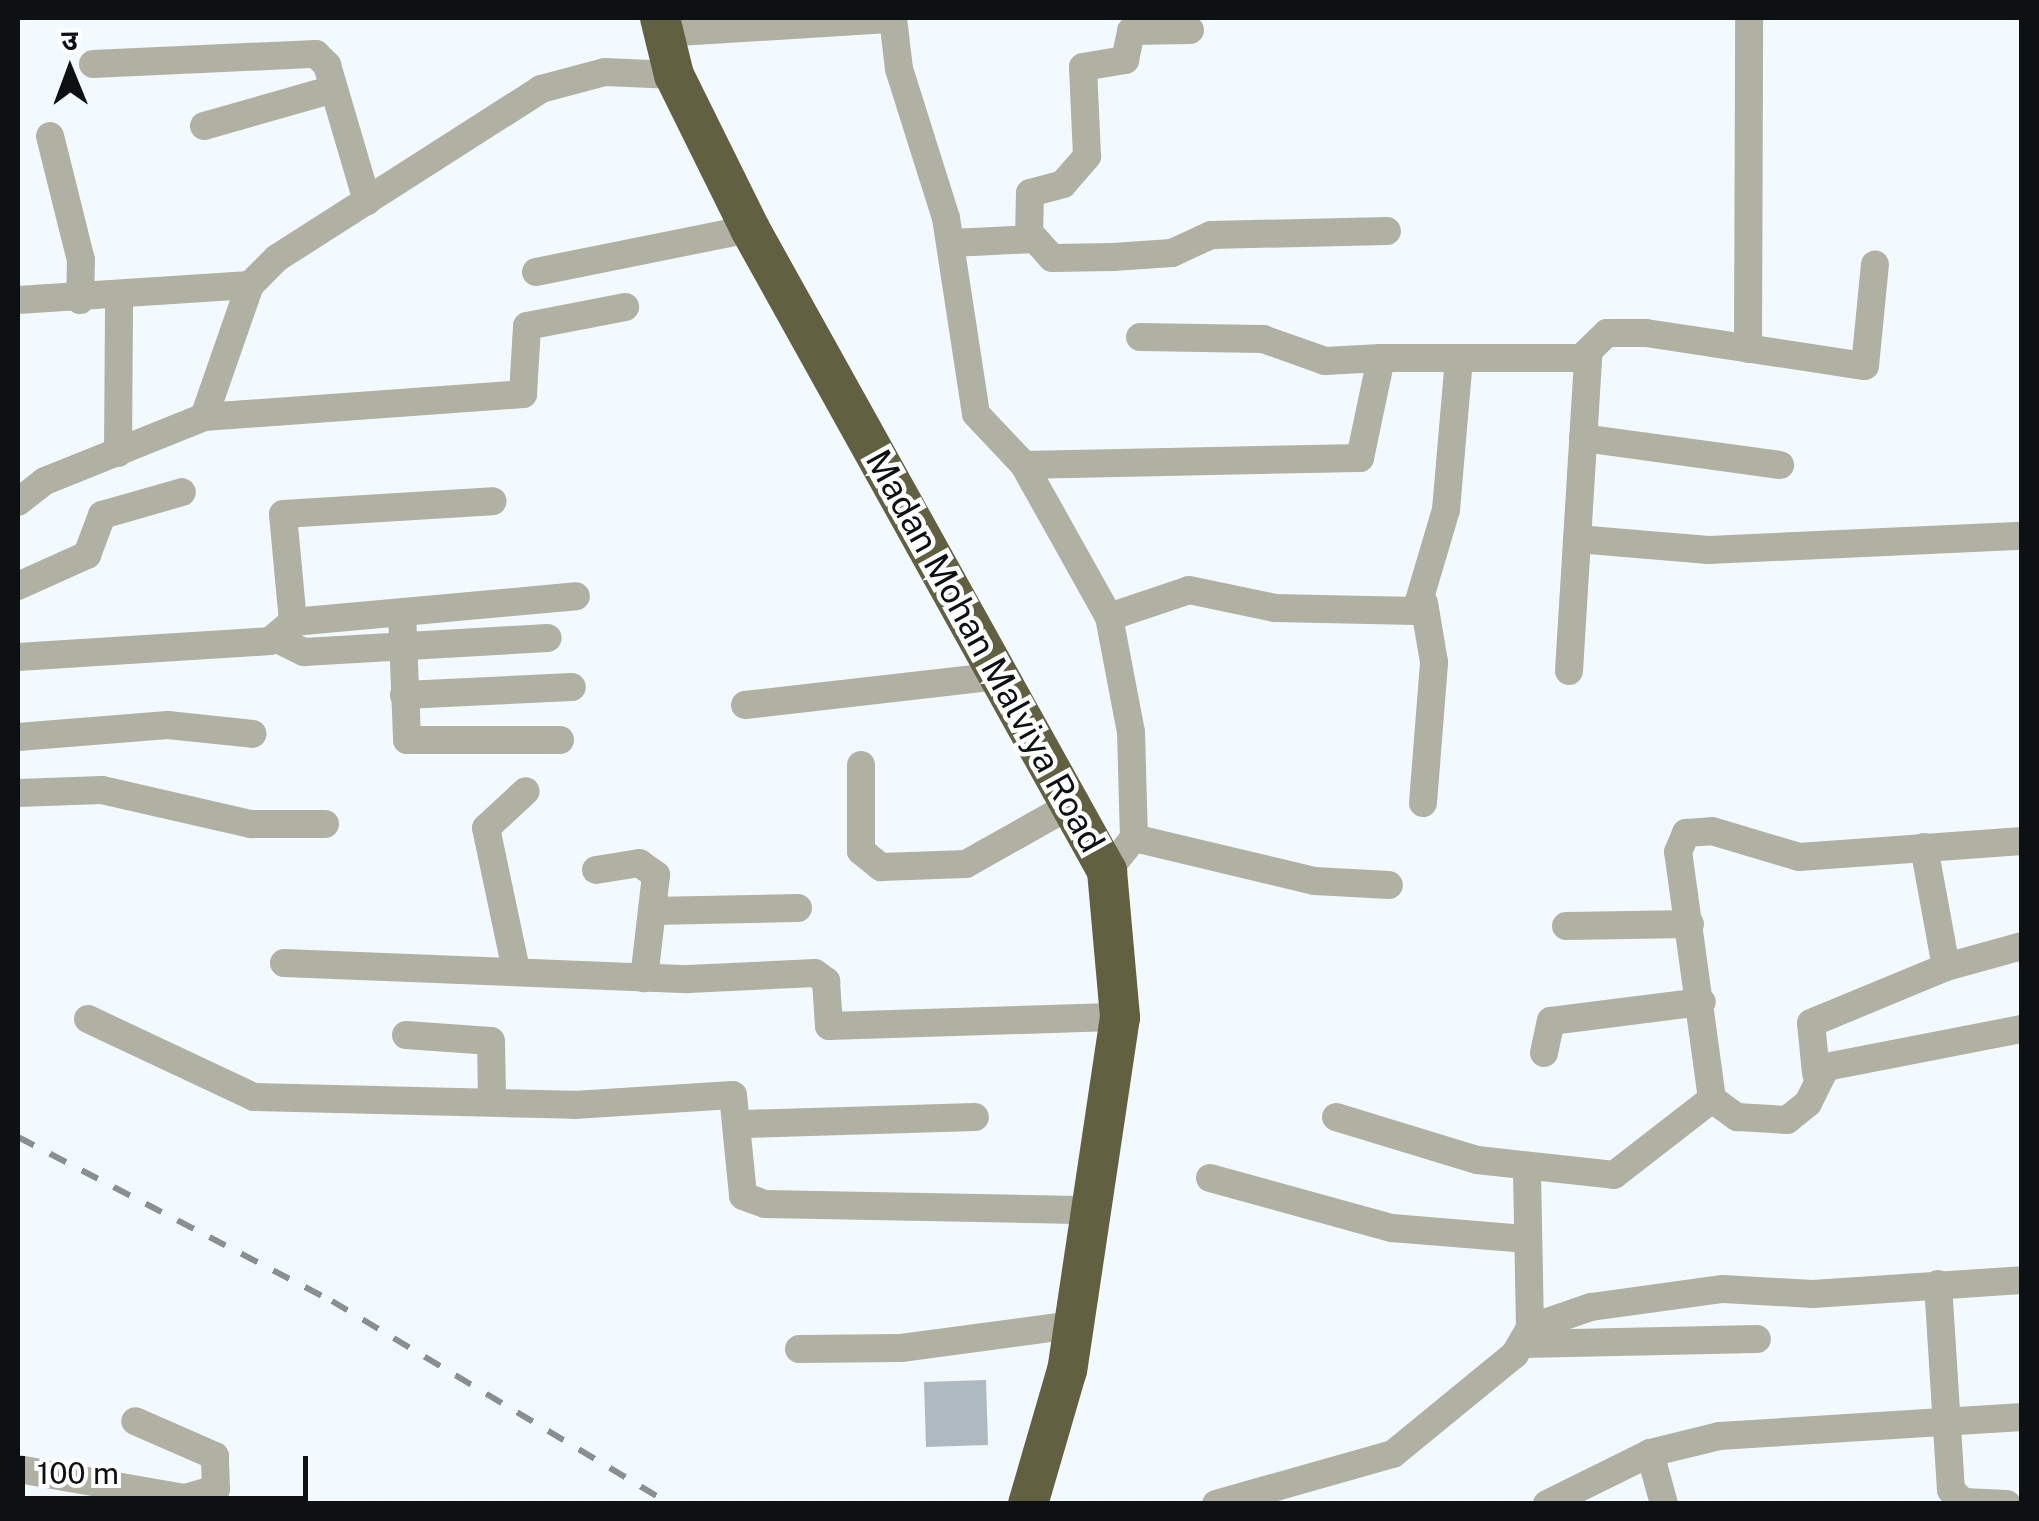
<!DOCTYPE html>
<html>
<head>
<meta charset="utf-8">
<style>
  body { margin:0 }
  #map { position:relative; width:2039px; height:1521px; overflow:hidden; background:#f3faff; font-family:"Public Sans","Noto Sans Devanagari",sans-serif }
  div>[style] { position:absolute }
  .building>* { inset:0; background:#afb9c1 }
  .minor>* { height:28px; margin:-14px; padding:0 14px; transform-origin:14px; border-radius:14px; background:#b1b1a3 }
  .highway>* { height:40px; margin:-20px; padding:0 20px; transform-origin:20px; border-radius:20px; background:#616142 }
  .rail>* { height:6px; margin-top:-3px; transform-origin:0; background:repeating-linear-gradient(90deg,#898e92 0 18px,transparent 0 36px) }
  span { translate:-50% -50%; white-space:nowrap; text-align:center; line-height:1.15; -webkit-text-stroke:9px #fff; paint-order:stroke }
  .street-label { font-size:35px; color:#0e1114 }
  .frame { position:absolute; inset:0; border:20px solid #0e1114; pointer-events:none }
  .north { position:absolute; left:20px; top:20px; width:100px; height:100px; -webkit-text-stroke:8px #fff; paint-order:stroke; rotate:359deg; font-size:28px; font-weight:700; line-height:40px; text-align:center; color:#0e1114 }
  .north::after { content:''; display:block; margin:auto; width:35px; height:45px; background:#0e1114; clip-path:polygon(50% 0,100% 100%,50% 72%,0 100%) }
  .scale { position:absolute; left:20px; top:1456px; width:288px; height:45px; box-sizing:border-box; border:5px solid #0e1114; border-top:0; padding-left:12px; font-size:30px; line-height:35px; white-space:nowrap; color:#0e1114; -webkit-text-stroke:8px #fff; paint-order:stroke }
</style>
</head>
<body>
<div id="map">
  <div class="building">
    <i style="clip-path:polygon(986px 1380px,988px 1445px,926px 1447px,924px 1382px)"></i>
  </div>
  <div class="minor">
    <i style="left:893px;top:18px;width:51px;rotate:83.3deg"></i>
    <i style="left:899px;top:69px;width:156px;rotate:72.5deg"></i>
    <i style="left:946px;top:218px;width:198px;rotate:81.3deg"></i>
    <i style="left:976px;top:414px;width:70px;rotate:46.7deg"></i>
    <i style="left:1024px;top:465px;width:174px;rotate:60.8deg"></i>
    <i style="left:1109px;top:617px;width:117px;rotate:79.2deg"></i>
    <i style="left:1131px;top:732px;width:106px;rotate:88.4deg"></i>
    <i style="left:1134px;top:838px;width:43px;rotate:129.3deg"></i>
    <i style="left:662px;top:33px;width:231px;rotate:-3.5deg"></i>
    <i style="left:93px;top:64px;width:223px;rotate:-2.6deg"></i>
    <i style="left:316px;top:54px;width:16px;rotate:45deg"></i>
    <i style="left:327px;top:65px;width:142px;rotate:73.6deg"></i>
    <i style="left:204px;top:126px;width:135px;rotate:-15.9deg"></i>
    <i style="left:50px;top:136px;width:128px;rotate:76deg"></i>
    <i style="left:81px;top:260px;width:40px;rotate:91.4deg"></i>
    <i style="left:1029px;top:239px;width:46px;rotate:-88.8deg"></i>
    <i style="left:1030px;top:193px;width:34px;rotate:-15deg"></i>
    <i style="left:1063px;top:184px;width:37px;rotate:-49deg"></i>
    <i style="left:1087px;top:156px;width:89px;rotate:-92.6deg"></i>
    <i style="left:1083px;top:67px;width:43px;rotate:-9.5deg"></i>
    <i style="left:1125px;top:60px;width:30px;rotate:-78deg"></i>
    <i style="left:1131px;top:31px;width:59px;rotate:-1deg"></i>
    <i style="left:951px;top:243px;width:84px;rotate:-2.7deg"></i>
    <i style="left:1035px;top:239px;width:25px;rotate:48deg"></i>
    <i style="left:1052px;top:258px;width:61px;rotate:-0.9deg"></i>
    <i style="left:1113px;top:257px;width:59px;rotate:-3.9deg"></i>
    <i style="left:1172px;top:253px;width:43px;rotate:-24.8deg"></i>
    <i style="left:1211px;top:235px;width:176px;rotate:-1.3deg"></i>
    <i style="left:536px;top:272px;width:218px;rotate:-11.4deg"></i>
    <i style="left:18px;top:300px;width:232px;rotate:-3.7deg"></i>
    <i style="left:1140px;top:337px;width:123px;rotate:0.9deg"></i>
    <i style="left:1263px;top:339px;width:66px;rotate:19.5deg"></i>
    <i style="left:1325px;top:361px;width:56px;rotate:-3.1deg"></i>
    <i style="left:1748px;top:349px;width:331px;rotate:-89.8deg"></i>
    <i style="left:204px;top:417px;width:320px;rotate:-4.1deg"></i>
    <i style="left:523px;top:394px;width:68px;rotate:-86.6deg"></i>
    <i style="left:527px;top:326px;width:100px;rotate:-11deg"></i>
    <i style="left:1583px;top:438px;width:199px;rotate:7.8deg"></i>
    <i style="left:118px;top:453px;width:158px;rotate:-89.6deg"></i>
    <i style="left:1024px;top:465px;width:336px;rotate:-1.2deg"></i>
    <i style="left:1360px;top:458px;width:102px;rotate:-78.1deg"></i>
    <i style="left:1381px;top:358px;width:200px"></i>
    <i style="left:1581px;top:358px;width:36px;rotate:-44deg"></i>
    <i style="left:1607px;top:333px;width:39px"></i>
    <i style="left:1646px;top:333px;width:221px;rotate:8.6deg"></i>
    <i style="left:1865px;top:366px;width:102px;rotate:-84.4deg"></i>
    <i style="left:18px;top:502px;width:34px;rotate:-38deg"></i>
    <i style="left:45px;top:481px;width:171px;rotate:-21.9deg"></i>
    <i style="left:204px;top:417px;width:140px;rotate:-70.8deg"></i>
    <i style="left:250px;top:285px;width:38px;rotate:-45deg"></i>
    <i style="left:277px;top:258px;width:313px;rotate:-32.6deg"></i>
    <i style="left:541px;top:89px;width:66px;rotate:-14.9deg"></i>
    <i style="left:605px;top:72px;width:69px;rotate:2.5deg"></i>
    <i style="left:1577px;top:539px;width:132px;rotate:4.8deg"></i>
    <i style="left:1709px;top:550px;width:313px;rotate:-2.6deg"></i>
    <i style="left:18px;top:586px;width:76px;rotate:-24.2deg"></i>
    <i style="left:87px;top:555px;width:43px;rotate:-69.4deg"></i>
    <i style="left:102px;top:515px;width:83px;rotate:-16deg"></i>
    <i style="left:402px;top:613px;width:127px;rotate:87.7deg"></i>
    <i style="left:407px;top:740px;width:153px"></i>
    <i style="left:1109px;top:617px;width:84px;rotate:-18.6deg"></i>
    <i style="left:1189px;top:590px;width:88px;rotate:11.8deg"></i>
    <i style="left:1275px;top:608px;width:141px;rotate:1.2deg"></i>
    <i style="left:1416px;top:611px;width:105px;rotate:-73.5deg"></i>
    <i style="left:1446px;top:510px;width:152px;rotate:-85.1deg"></i>
    <i style="left:293px;top:622px;width:108px;rotate:-95.3deg"></i>
    <i style="left:283px;top:514px;width:210px;rotate:-3.5deg"></i>
    <i style="left:277px;top:639px;width:30px;rotate:26deg"></i>
    <i style="left:304px;top:652px;width:244px;rotate:-3.3deg"></i>
    <i style="left:18px;top:657px;width:253px;rotate:-3.6deg"></i>
    <i style="left:270px;top:641px;width:30px;rotate:-40deg"></i>
    <i style="left:293px;top:622px;width:284px;rotate:-5.2deg"></i>
    <i style="left:1569px;top:671px;width:315px;rotate:-86.5deg"></i>
    <i style="left:404px;top:695px;width:168px;rotate:-2.7deg"></i>
    <i style="left:745px;top:705px;width:257px;rotate:-6.5deg"></i>
    <i style="left:18px;top:737px;width:150px;rotate:-4.6deg"></i>
    <i style="left:168px;top:725px;width:85px;rotate:6deg"></i>
    <i style="left:861px;top:765px;width:86px;rotate:90deg"></i>
    <i style="left:861px;top:851px;width:26px;rotate:39deg"></i>
    <i style="left:881px;top:867px;width:85px;rotate:-2deg"></i>
    <i style="left:966px;top:864px;width:126px;rotate:-29.4deg"></i>
    <i style="left:18px;top:793px;width:84px;rotate:-2deg"></i>
    <i style="left:102px;top:790px;width:153px;rotate:12.9deg"></i>
    <i style="left:251px;top:824px;width:74px"></i>
    <i style="left:1423px;top:803px;width:141px;rotate:-85.5deg"></i>
    <i style="left:1434px;top:662px;width:60px;rotate:-99.6deg"></i>
    <i style="left:1134px;top:838px;width:186px;rotate:13.4deg"></i>
    <i style="left:1315px;top:881px;width:74px;rotate:3.1deg"></i>
    <i style="left:596px;top:870px;width:44px;rotate:-9.2deg"></i>
    <i style="left:639px;top:863px;width:21px;rotate:35deg"></i>
    <i style="left:656px;top:875px;width:104px;rotate:96.6deg"></i>
    <i style="left:652px;top:911px;width:146px;rotate:-1.2deg"></i>
    <i style="left:1566px;top:926px;width:124px;rotate:-0.9deg"></i>
    <i style="left:284px;top:963px;width:404px;rotate:2.3deg"></i>
    <i style="left:688px;top:979px;width:127px;rotate:-2.7deg"></i>
    <i style="left:815px;top:973px;width:14px;rotate:36deg"></i>
    <i style="left:826px;top:981px;width:45px;rotate:86.2deg"></i>
    <i style="left:829px;top:1026px;width:291px;rotate:-1.8deg"></i>
    <i style="left:1946px;top:967px;width:79px;rotate:-15.4deg"></i>
    <i style="left:516px;top:970px;width:145px;rotate:-101.9deg"></i>
    <i style="left:486px;top:828px;width:54px;rotate:-42.8deg"></i>
    <i style="left:88px;top:1019px;width:183px;rotate:25.2deg"></i>
    <i style="left:254px;top:1097px;width:320px;rotate:1.4deg"></i>
    <i style="left:574px;top:1105px;width:159px;rotate:-3.6deg"></i>
    <i style="left:733px;top:1095px;width:101px;rotate:84.3deg"></i>
    <i style="left:743px;top:1196px;width:23px;rotate:20deg"></i>
    <i style="left:765px;top:1204px;width:325px;rotate:1.1deg"></i>
    <i style="left:406px;top:1035px;width:85px;rotate:4deg"></i>
    <i style="left:491px;top:1041px;width:58px;rotate:89deg"></i>
    <i style="left:1544px;top:1053px;width:33px;rotate:-78deg"></i>
    <i style="left:1551px;top:1021px;width:152px;rotate:-7.2deg"></i>
    <i style="left:1816px;top:1073px;width:50px;rotate:-95.7deg"></i>
    <i style="left:1811px;top:1023px;width:146px;rotate:-22.5deg"></i>
    <i style="left:1946px;top:967px;width:122px;rotate:-100.4deg"></i>
    <i style="left:1712px;top:1099px;width:31px;rotate:36deg"></i>
    <i style="left:1737px;top:1117px;width:50px;rotate:3.4deg"></i>
    <i style="left:1787px;top:1120px;width:27px;rotate:-39deg"></i>
    <i style="left:1808px;top:1103px;width:40px;rotate:-63.4deg"></i>
    <i style="left:1826px;top:1067px;width:200px;rotate:-11deg"></i>
    <i style="left:1336px;top:1117px;width:147px;rotate:17deg"></i>
    <i style="left:1477px;top:1160px;width:138px;rotate:6.2deg"></i>
    <i style="left:1614px;top:1175px;width:124px;rotate:-37.8deg"></i>
    <i style="left:1712px;top:1099px;width:249px;rotate:-97.8deg"></i>
    <i style="left:1678px;top:852px;width:21px;rotate:-67deg"></i>
    <i style="left:1686px;top:833px;width:26px;rotate:-4deg"></i>
    <i style="left:1712px;top:831px;width:91px;rotate:16.6deg"></i>
    <i style="left:1799px;top:857px;width:224px;rotate:-4.1deg"></i>
    <i style="left:743px;top:1124px;width:232px;rotate:-1.7deg"></i>
    <i style="left:1210px;top:1178px;width:189px;rotate:15.4deg"></i>
    <i style="left:1392px;top:1228px;width:133px;rotate:4.7deg"></i>
    <i style="left:1938px;top:1284px;width:206px;rotate:86.4deg"></i>
    <i style="left:1951px;top:1490px;width:17px;rotate:45deg"></i>
    <i style="left:1963px;top:1502px;width:44px;rotate:2.6deg"></i>
    <i style="left:1530px;top:1328px;width:65px;rotate:-19deg"></i>
    <i style="left:1591px;top:1307px;width:133px;rotate:-7.8deg"></i>
    <i style="left:1723px;top:1289px;width:90px;rotate:3.2deg"></i>
    <i style="left:1813px;top:1294px;width:209px;rotate:-3.8deg"></i>
    <i style="left:1523px;top:1344px;width:234px;rotate:-1.2deg"></i>
    <i style="left:799px;top:1349px;width:102px;rotate:-0.6deg"></i>
    <i style="left:901px;top:1348px;width:174px;rotate:-7.6deg"></i>
    <i style="left:1650px;top:1453px;width:53px;rotate:74.6deg"></i>
    <i style="left:18px;top:1469px;width:169px;rotate:9.9deg"></i>
    <i style="left:185px;top:1498px;width:32px;rotate:-16deg"></i>
    <i style="left:216px;top:1489px;width:33px;rotate:-92deg"></i>
    <i style="left:215px;top:1456px;width:87px;rotate:-156.4deg"></i>
    <i style="left:1216px;top:1504px;width:184px;rotate:-15.8deg"></i>
    <i style="left:1393px;top:1454px;width:158px;rotate:-39.3deg"></i>
    <i style="left:1515px;top:1354px;width:30px;rotate:-60deg"></i>
    <i style="left:1530px;top:1328px;width:159px;rotate:-91.1deg"></i>
    <i style="left:1547px;top:1504px;width:115px;rotate:-26.3deg"></i>
    <i style="left:1650px;top:1453px;width:71px;rotate:-13.8deg"></i>
    <i style="left:1719px;top:1436px;width:304px;rotate:-3.6deg"></i>
  </div>
  <div class="highway">
    <i style="left:660px;top:18px;width:59px;rotate:76.2deg"></i>
    <i style="left:674px;top:75px;width:172px;rotate:63.7deg"></i>
    <i style="left:750px;top:229px;width:735px;rotate:60.92deg"></i>
    <i style="left:1107px;top:871px;width:147px;rotate:84.9deg"></i>
    <i style="left:1120px;top:1017px;width:357px;rotate:98.5deg"></i>
    <i style="left:1067px;top:1370px;width:140px;rotate:106.2deg"></i>
  </div>
  <div class="rail">
    <i style="left:18px;top:1137px;width:354px;rotate:27.6deg"></i>
    <i style="left:332px;top:1301px;width:394px;rotate:31deg"></i>
  </div>
  <div class="street-label">
    <span style="left:985px;top:651px;rotate:61deg">Madan Mohan Malviya Road</span>
  </div>
  <div class="frame"></div>
  <div class="north">उ</div>
  <div class="scale">100 m</div>
</div>
</body>
</html>
